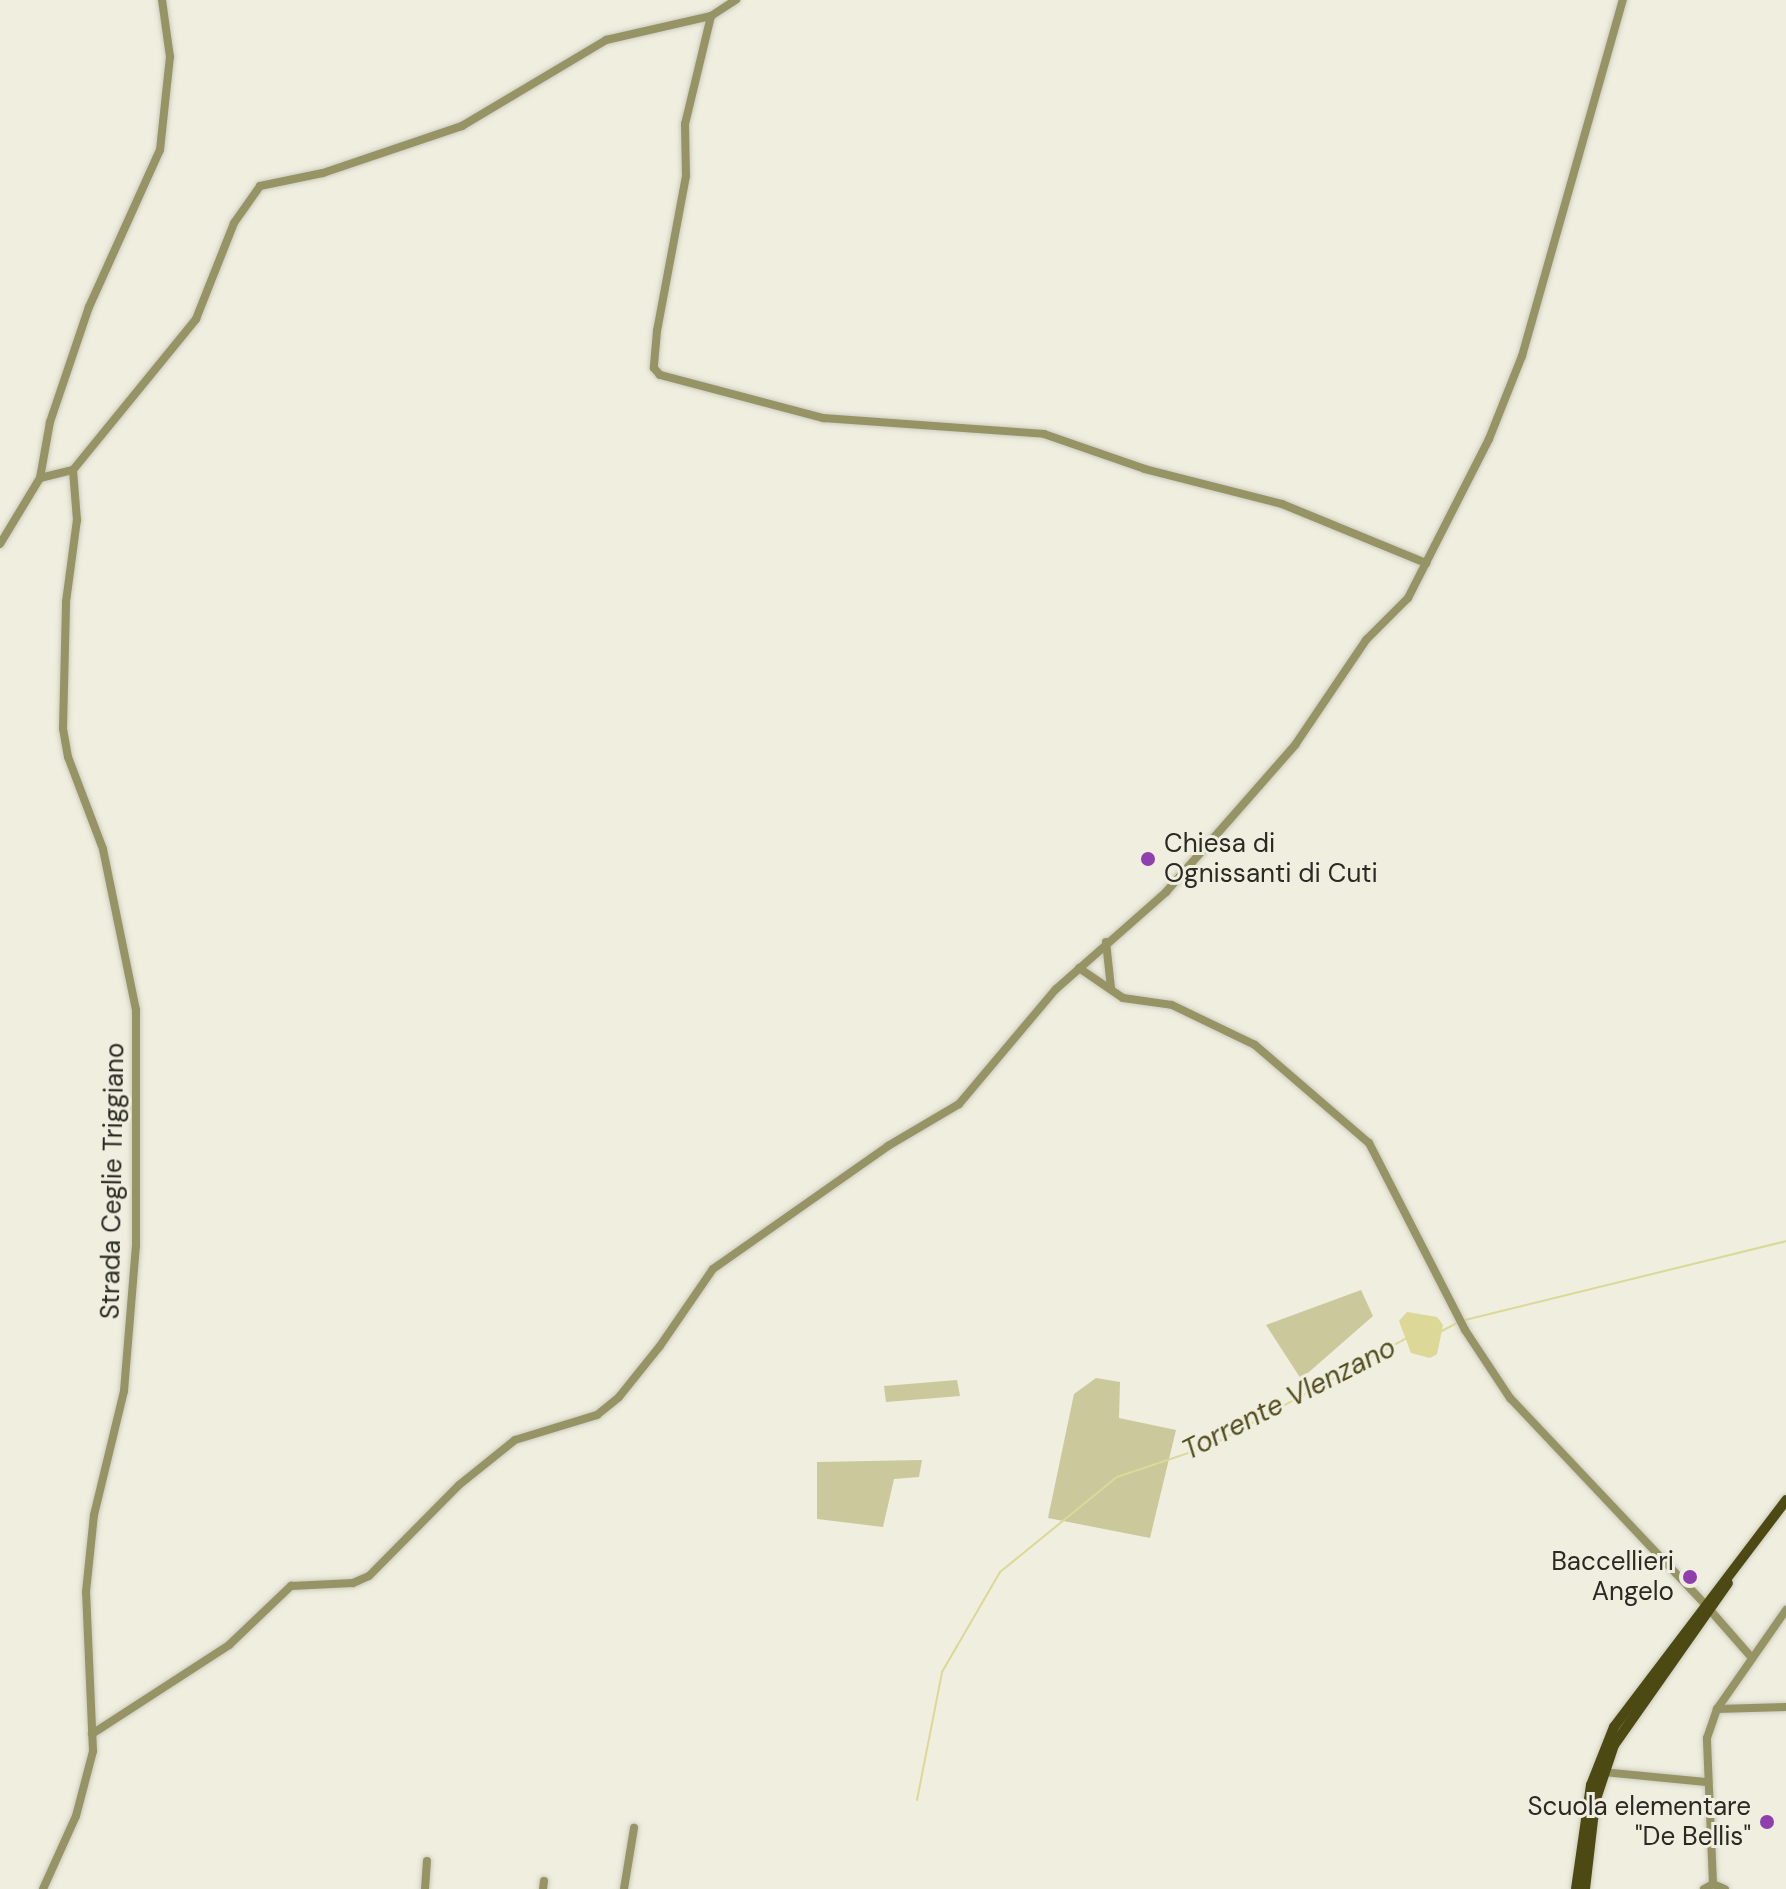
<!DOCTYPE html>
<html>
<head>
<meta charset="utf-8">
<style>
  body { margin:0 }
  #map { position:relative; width:1786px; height:1889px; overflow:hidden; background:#efeedf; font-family:"DM Sans",sans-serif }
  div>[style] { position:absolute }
  .green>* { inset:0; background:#cbc99c }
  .water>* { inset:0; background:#dcd897 }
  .stream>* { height:2px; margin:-1px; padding:0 1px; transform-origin:1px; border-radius:1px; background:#dcd897 }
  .roads { filter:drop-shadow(0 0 2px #cccbbe) drop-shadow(0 0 2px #cccbbe) }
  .minor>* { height:8px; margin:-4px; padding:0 4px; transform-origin:4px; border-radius:4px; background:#969465 }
  .major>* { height:10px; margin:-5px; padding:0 5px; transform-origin:5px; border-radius:5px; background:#4d4912 }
  .dots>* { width:22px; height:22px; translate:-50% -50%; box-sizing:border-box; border:4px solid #efeedf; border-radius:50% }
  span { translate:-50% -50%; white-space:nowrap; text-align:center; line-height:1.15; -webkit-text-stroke:6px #efeedf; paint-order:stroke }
  .poi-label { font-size:26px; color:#2a2a25 }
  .left { translate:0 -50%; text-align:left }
  .right { translate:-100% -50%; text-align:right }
  .street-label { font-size:26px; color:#2a2a25 }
  .water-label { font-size:28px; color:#524e1e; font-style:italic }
</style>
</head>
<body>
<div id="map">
  <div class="green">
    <i style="clip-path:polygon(1361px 1290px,1373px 1316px,1301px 1379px,1266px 1325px)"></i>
    <i style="clip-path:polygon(1096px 1378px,1120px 1382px,1119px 1418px,1176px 1430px,1150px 1538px,1048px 1518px,1074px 1394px)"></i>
    <i style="clip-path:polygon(957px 1380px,960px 1396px,886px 1402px,884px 1386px)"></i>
    <i style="clip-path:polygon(922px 1460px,919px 1477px,894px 1479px,883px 1527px,817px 1519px,817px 1462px)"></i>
  </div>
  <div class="water">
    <i style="clip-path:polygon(1407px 1312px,1437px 1317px,1443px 1325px,1437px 1354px,1430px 1358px,1411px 1353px,1399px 1321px)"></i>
  </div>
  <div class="stream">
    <i style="left:1465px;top:1320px;width:331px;rotate:-13.8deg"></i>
    <i style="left:1440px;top:1332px;width:21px;rotate:-28deg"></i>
    <i style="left:917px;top:1800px;width:130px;rotate:-78.9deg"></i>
    <i style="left:942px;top:1672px;width:116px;rotate:-59.9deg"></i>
    <i style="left:1000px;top:1572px;width:151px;rotate:-39.1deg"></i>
    <i style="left:1117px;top:1477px;width:100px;rotate:-18.6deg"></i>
    <i style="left:1212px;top:1445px;width:222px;rotate:-28.8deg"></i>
  </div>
  <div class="roads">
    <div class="minor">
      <i style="left:711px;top:16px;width:111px;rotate:103.5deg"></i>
      <i style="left:685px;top:124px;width:52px;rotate:88.9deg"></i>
      <i style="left:686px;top:176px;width:158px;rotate:100.6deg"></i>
      <i style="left:657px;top:331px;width:37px;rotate:95deg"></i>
      <i style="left:654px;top:368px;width:9px;rotate:49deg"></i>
      <i style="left:660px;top:375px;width:169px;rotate:14.8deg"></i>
      <i style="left:823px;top:418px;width:222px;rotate:4.1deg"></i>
      <i style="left:1044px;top:434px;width:107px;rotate:19.1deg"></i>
      <i style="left:1145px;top:469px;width:141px;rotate:14.3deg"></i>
      <i style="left:1282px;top:504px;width:156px;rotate:22.3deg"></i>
      <i style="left:40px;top:478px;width:34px;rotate:-14deg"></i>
      <i style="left:73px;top:470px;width:195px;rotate:-50.8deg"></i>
      <i style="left:196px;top:319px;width:103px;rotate:-68.4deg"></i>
      <i style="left:234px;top:223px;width:45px;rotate:-54.9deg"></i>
      <i style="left:260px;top:186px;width:64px;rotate:-11.7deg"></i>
      <i style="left:323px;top:173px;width:147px;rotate:-18.7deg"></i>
      <i style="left:462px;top:126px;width:168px;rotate:-30.8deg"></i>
      <i style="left:606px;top:40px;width:108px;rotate:-12.9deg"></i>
      <i style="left:711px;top:16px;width:30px;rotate:-33deg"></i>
      <i style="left:0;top:544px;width:77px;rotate:-58.8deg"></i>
      <i style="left:40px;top:478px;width:57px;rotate:-79.9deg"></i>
      <i style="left:50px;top:422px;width:121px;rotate:-71.3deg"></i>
      <i style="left:89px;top:307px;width:172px;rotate:-65.7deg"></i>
      <i style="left:160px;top:150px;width:94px;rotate:-83.9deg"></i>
      <i style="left:170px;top:57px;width:58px;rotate:-98deg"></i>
      <i style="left:1106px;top:942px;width:46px;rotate:83.8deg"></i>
      <i style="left:1079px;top:968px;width:53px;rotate:34.3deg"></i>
      <i style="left:1123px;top:998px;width:49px;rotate:8.1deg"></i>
      <i style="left:1172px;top:1005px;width:92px;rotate:25.7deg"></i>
      <i style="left:1255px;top:1045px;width:150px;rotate:40.7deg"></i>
      <i style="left:1369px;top:1143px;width:210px;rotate:62.8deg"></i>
      <i style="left:1465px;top:1330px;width:82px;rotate:56.5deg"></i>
      <i style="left:1510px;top:1398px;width:284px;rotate:46.6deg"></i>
      <i style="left:1710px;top:1610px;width:64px;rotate:48.8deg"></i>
      <i style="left:1717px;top:1709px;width:69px;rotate:-1.7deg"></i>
      <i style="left:92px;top:1734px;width:163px;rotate:-33deg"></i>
      <i style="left:229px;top:1645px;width:86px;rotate:-43.6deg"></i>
      <i style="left:291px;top:1586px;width:62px;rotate:-2.8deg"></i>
      <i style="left:353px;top:1583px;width:17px;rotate:-24deg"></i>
      <i style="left:369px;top:1576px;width:128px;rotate:-45.3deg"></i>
      <i style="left:459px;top:1485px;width:72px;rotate:-38.8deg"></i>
      <i style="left:515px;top:1440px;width:86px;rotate:-17deg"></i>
      <i style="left:597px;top:1415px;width:28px;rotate:-39deg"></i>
      <i style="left:619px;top:1397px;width:65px;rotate:-51.2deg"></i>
      <i style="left:660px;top:1346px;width:93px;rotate:-55.5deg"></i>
      <i style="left:713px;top:1269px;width:214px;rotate:-35.1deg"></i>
      <i style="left:888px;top:1146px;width:82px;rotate:-30.6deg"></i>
      <i style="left:959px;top:1104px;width:150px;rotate:-49.9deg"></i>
      <i style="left:1056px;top:989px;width:147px;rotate:-41.4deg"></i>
      <i style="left:1166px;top:892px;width:196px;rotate:-48.7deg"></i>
      <i style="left:1295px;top:745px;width:127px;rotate:-55.9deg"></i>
      <i style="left:1366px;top:640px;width:59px;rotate:-45deg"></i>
      <i style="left:1408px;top:598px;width:178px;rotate:-63deg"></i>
      <i style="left:1489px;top:439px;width:89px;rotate:-68.3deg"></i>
      <i style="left:1522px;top:356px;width:370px;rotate:-74.2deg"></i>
      <i style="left:1603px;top:1772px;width:102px;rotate:5.6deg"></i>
      <i style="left:1713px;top:1884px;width:146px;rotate:-92.4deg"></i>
      <i style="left:1707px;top:1738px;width:31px;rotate:-71deg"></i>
      <i style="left:1717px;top:1709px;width:121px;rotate:-55.1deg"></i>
      <i style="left:43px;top:1889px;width:80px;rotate:-65.7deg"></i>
      <i style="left:76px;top:1816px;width:67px;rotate:-75.3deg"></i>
      <i style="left:93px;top:1751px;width:159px;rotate:-92.5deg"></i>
      <i style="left:86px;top:1592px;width:77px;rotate:-84.1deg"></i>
      <i style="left:94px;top:1515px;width:128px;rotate:-76.4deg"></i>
      <i style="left:124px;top:1391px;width:145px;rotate:-85.3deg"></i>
      <i style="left:136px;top:1246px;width:236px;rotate:-90deg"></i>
      <i style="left:136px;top:1010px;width:164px;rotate:-101.6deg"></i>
      <i style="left:103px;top:849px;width:98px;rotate:-110.8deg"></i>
      <i style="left:68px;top:757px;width:29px;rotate:-100deg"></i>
      <i style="left:63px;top:728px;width:126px;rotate:-88.6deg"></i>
      <i style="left:66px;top:602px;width:83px;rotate:-82.4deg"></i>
      <i style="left:77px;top:520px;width:50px;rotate:-94.6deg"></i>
      <i style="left:425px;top:1889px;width:28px;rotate:-86deg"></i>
      <i style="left:543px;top:1889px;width:8px;rotate:-83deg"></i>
      <i style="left:624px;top:1889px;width:62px;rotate:-80.7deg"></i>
      <i style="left:1704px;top:1889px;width:10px;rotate:-29deg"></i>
      <i style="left:1713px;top:1884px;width:13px;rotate:23deg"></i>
    </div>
    <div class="major">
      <i style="left:1576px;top:1889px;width:105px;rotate:-81.8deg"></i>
      <i style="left:1591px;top:1785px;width:62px;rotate:-68.4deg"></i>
      <i style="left:1614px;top:1727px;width:285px;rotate:-52.8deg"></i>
      <i style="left:1585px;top:1889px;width:88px;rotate:-83.4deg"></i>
      <i style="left:1595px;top:1802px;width:60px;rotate:-71.6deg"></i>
      <i style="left:1614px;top:1745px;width:198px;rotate:-54.9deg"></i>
    </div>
  </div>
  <div class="dots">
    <i style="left:1148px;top:859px;background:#903faf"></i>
    <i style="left:1690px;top:1577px;background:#903faf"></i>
    <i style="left:1767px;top:1822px;background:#903faf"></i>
  </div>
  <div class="poi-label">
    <span class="left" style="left:1164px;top:859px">Chiesa di<br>Ognissanti di Cuti</span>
    <span class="right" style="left:1674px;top:1577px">Baccellieri<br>Angelo</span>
    <span class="right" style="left:1751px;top:1822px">Scuola elementare<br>"De Bellis"</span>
  </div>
  <div class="street-label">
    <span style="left:113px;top:1181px;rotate:-89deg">Strada Ceglie Triggiano</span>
  </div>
  <div class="water-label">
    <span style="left:1289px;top:1399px;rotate:-27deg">Torrente Vlenzano</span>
  </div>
</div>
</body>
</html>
